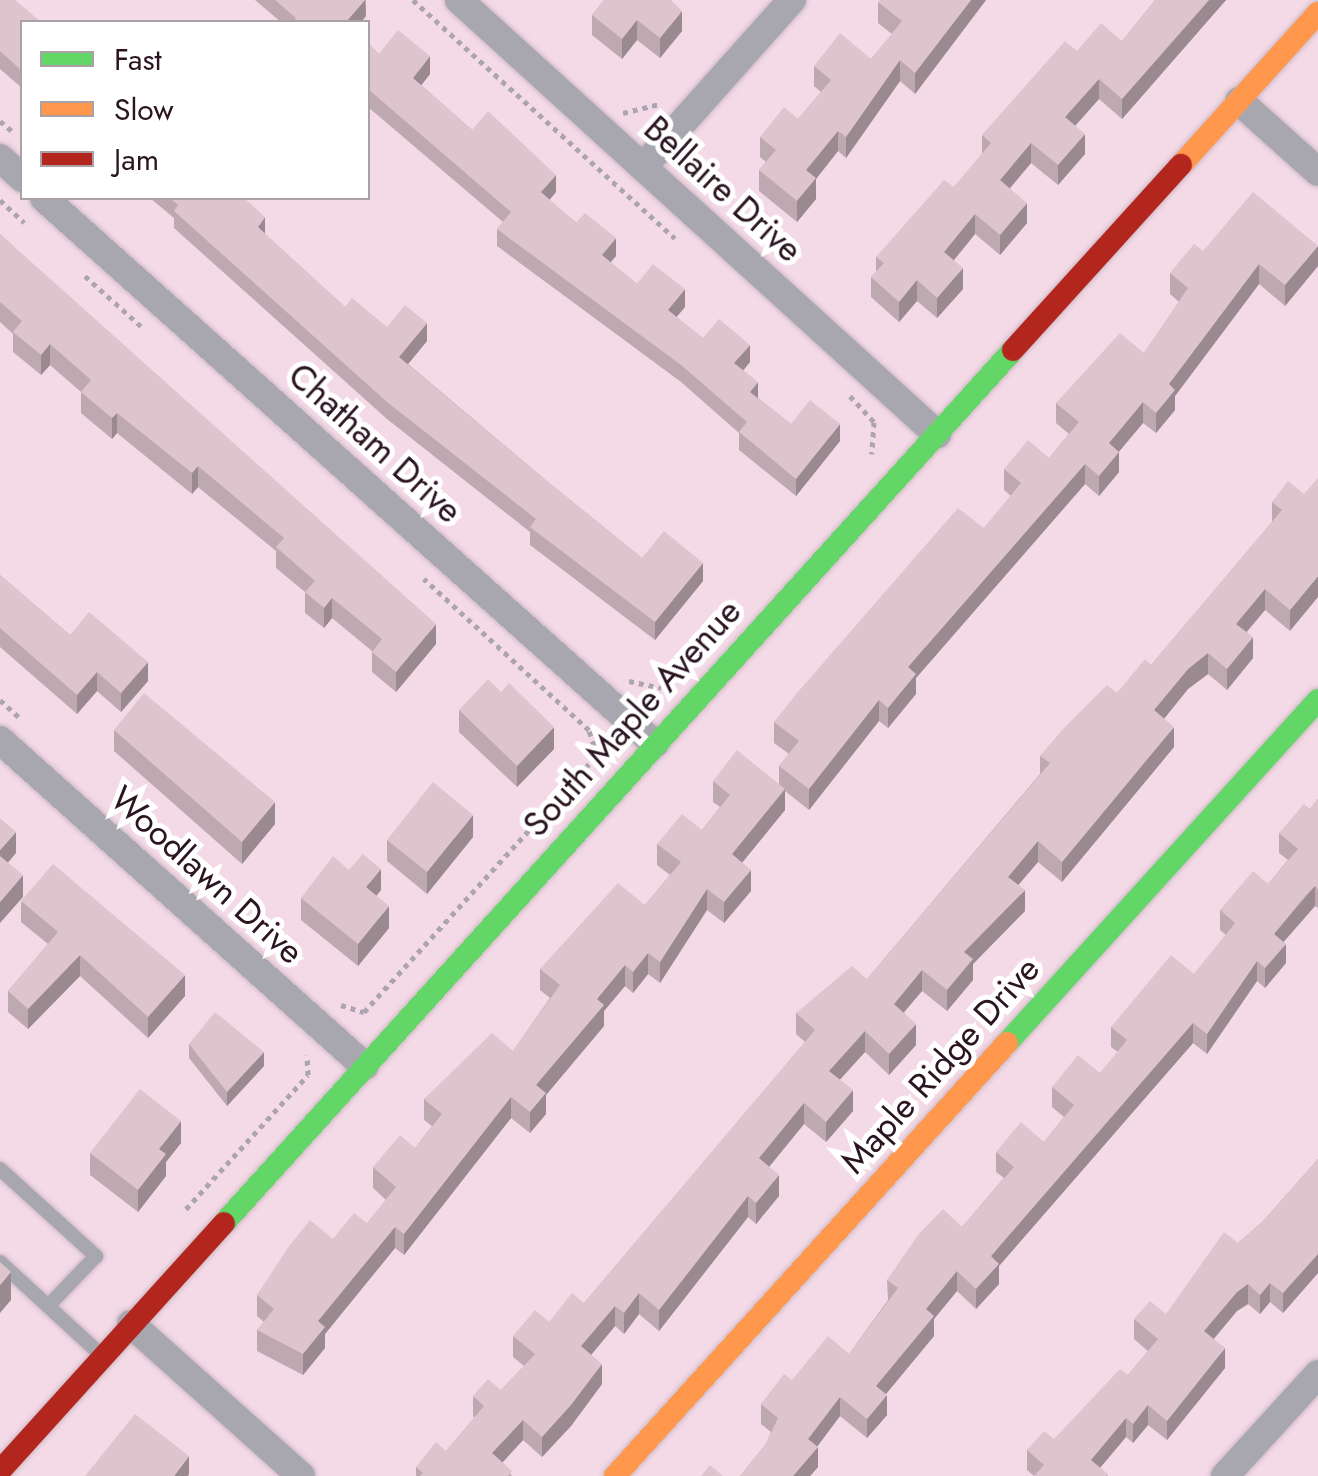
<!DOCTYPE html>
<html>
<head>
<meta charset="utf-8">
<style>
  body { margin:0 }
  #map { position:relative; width:1318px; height:1476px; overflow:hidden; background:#f4dae7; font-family:Jost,sans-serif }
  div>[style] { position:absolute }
  .path>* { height:5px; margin-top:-2.5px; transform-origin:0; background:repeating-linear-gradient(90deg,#aca4ae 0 5px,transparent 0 10px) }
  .roads { filter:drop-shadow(0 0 2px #cdb9c3) drop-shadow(0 0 2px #cdb9c3) }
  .lane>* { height:14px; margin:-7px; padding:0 7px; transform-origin:7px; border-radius:7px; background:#a8a7b0 }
  .street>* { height:28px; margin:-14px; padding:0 14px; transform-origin:14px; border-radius:14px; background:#a8a7b0 }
  .fast>* { height:22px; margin:-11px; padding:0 11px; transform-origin:11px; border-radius:11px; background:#63d668 }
  .slow>* { height:22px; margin:-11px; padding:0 11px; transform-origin:11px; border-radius:11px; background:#ff974d }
  .jam>* { height:22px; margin:-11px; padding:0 11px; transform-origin:11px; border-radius:11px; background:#b3261e }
  .wall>* { inset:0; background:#bea9b0 }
  .shaded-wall>* { inset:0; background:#9b8990 }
  .building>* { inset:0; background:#ddc4cd }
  span { translate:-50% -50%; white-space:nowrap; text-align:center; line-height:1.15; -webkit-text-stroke:10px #fff; paint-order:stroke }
  .street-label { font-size:35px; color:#2a1521 }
  .legend { position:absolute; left:20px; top:20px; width:350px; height:180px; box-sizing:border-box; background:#fff; border:2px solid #aaa1a6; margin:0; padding:12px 18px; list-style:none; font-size:30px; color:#2a1521 }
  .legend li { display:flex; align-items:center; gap:20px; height:50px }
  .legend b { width:50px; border:2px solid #aaa1a6 }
</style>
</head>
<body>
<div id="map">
  <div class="path">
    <i style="left:413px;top:0;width:354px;rotate:42.3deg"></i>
    <i style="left:623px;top:113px;width:38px;rotate:-14deg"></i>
    <i style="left:0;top:121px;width:17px;rotate:40deg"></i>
    <i style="left:0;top:200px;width:33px;rotate:43deg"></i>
    <i style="left:85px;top:276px;width:79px;rotate:41.9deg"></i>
    <i style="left:850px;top:396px;width:35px;rotate:47deg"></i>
    <i style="left:874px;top:422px;width:32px;rotate:94deg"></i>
    <i style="left:629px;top:681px;width:33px;rotate:12deg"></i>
    <i style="left:0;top:700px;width:27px;rotate:42deg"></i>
    <i style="left:341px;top:1005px;width:24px;rotate:17deg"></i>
    <i style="left:364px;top:1012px;width:347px;rotate:-47.8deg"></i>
    <i style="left:597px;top:755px;width:26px;rotate:-108deg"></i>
    <i style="left:589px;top:730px;width:224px;rotate:-137.5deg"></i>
    <i style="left:186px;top:1209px;width:181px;rotate:-47.7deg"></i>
    <i style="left:308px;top:1075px;width:20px;rotate:-93deg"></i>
  </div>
  <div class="roads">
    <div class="lane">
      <i style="left:0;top:1169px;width:130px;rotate:42.2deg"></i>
      <i style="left:96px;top:1256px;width:69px;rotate:133.8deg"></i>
      <i style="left:0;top:1262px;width:137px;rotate:42.6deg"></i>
    </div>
    <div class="street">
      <i style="left:459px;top:0;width:646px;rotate:42.24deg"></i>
      <i style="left:1239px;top:101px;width:106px;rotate:41.9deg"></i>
      <i style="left:0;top:158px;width:30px;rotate:42deg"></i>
      <i style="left:643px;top:167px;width:224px;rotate:-48.3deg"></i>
      <i style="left:44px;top:198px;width:819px;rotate:41.78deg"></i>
      <i style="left:0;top:740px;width:489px;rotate:41.8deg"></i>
      <i style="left:131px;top:1324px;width:228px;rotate:41.8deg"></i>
      <i style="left:1225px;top:1476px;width:138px;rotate:-47.6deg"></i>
    </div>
    <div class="fast">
      <i style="left:1007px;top:1043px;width:463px;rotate:-47.8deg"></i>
      <i style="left:224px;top:1223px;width:1177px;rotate:-47.89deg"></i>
    </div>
    <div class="slow">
      <i style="left:1181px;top:165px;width:205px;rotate:-48deg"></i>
      <i style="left:615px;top:1476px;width:584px;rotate:-47.85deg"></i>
    </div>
    <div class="jam">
      <i style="left:1013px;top:350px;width:250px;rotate:-47.8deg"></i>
      <i style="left:0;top:1471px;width:334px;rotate:-47.9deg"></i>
    </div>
  </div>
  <div class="wall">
    <i style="clip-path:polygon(0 0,22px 22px,22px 88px,0 69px)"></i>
    <i style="clip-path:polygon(255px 0,366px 0,366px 16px,361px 22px,281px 22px)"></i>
    <i style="clip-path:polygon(604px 0,682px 31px,660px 58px,637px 40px,622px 59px,592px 35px,592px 15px)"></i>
    <i style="clip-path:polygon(986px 0,915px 94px,900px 81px,846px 158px,838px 151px,816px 179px,816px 199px,797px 222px,759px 191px,759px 170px,766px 162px,760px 157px,760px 137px,798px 119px,821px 92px,814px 86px,814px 66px,871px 59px,892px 34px,878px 23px,878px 2px)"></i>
    <i style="clip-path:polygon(1155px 0,1226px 0,1122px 119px,1099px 99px,1075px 126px,1085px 154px,1058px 185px,1031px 163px,1010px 188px,1027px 223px,1000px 255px,975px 234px,954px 260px,963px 289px,937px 318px,917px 301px,899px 322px,871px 297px,871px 277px,876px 272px,876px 257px,954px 187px,982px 154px,982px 135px,1077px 51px,1122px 41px)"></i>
    <i style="clip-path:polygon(368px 43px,379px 54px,430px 74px,421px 85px,472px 130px,556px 192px,549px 200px,616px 256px,610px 262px,637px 284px,685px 307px,676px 317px,703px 338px,750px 362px,743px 371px,758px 398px,791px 424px,840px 441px,796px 496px,739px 450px,739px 433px,681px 382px,497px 246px,497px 229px,503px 222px,368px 107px)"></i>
    <i style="clip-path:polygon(150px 198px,244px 198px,265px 234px,345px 307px,387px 327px,427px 341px,408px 364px,542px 477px,642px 558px,703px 581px,655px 640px,530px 545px,530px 532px,387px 419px,174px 228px,174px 218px)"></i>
    <i style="clip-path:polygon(0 234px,436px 644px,396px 692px,372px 672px,372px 651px,332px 618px,324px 628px,305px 613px,305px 592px,276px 568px,276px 551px,198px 487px,192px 494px,117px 433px,112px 439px,81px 413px,81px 392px,50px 365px,41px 375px,13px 352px,13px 334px,0 322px)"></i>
    <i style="clip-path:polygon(1203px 251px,1318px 266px,1285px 306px,1259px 284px,1175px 396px,1175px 410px,1156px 433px,1143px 423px,1119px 452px,1119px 472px,1099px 496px,1085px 484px,916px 678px,916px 694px,888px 728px,879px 721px,809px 810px,785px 791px,785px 810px,742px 863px,751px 891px,724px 923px,707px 910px,660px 983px,648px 974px,633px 993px,625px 986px,604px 1011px,604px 1026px,546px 1095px,546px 1114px,530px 1133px,511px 1118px,404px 1255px,395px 1248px,325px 1334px,325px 1348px,303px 1375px,257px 1351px,257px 1330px,264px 1322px,257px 1316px,257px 1295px,333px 1239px,367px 1223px,386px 1200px,373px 1188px,373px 1167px,415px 1148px,432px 1126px,424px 1120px,424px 1099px,513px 1051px,550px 998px,540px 990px,540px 969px,645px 905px,670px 875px,657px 865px,657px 844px,702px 830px,720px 807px,713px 802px,713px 781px,779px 784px,779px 766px,789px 754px,774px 743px,774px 722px,984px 528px,1011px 496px,1004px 490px,1004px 469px,1049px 458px,1069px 434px,1056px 423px,1056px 403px,1144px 353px,1179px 302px,1170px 294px,1170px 273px)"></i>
    <i style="clip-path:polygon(1304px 494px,1290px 631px,1265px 610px,1247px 632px,1253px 658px,1227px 690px,1208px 674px,1188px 689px,1164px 719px,1174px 747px,1062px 882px,1038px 862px,1018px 885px,1025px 911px,973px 964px,973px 980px,947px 1011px,922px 991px,904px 1012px,916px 1045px,889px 1075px,865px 1052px,840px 1080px,853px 1111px,826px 1142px,804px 1124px,769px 1167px,779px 1196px,756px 1224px,748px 1217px,659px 1331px,639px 1314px,624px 1334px,615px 1326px,591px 1355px,602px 1384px,571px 1426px,542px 1457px,523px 1440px,502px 1462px,512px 1476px,416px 1476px,416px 1467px,446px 1451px,474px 1418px,473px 1416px,473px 1396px,501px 1390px,524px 1366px,513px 1357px,513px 1336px,549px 1322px,584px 1303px,805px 1042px,796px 1034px,796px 1013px,867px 979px,1040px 774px,1040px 756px,1151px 665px,1272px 522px,1272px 502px)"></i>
    <i style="clip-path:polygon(0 575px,70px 635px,148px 681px,121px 712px,97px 691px,77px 714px,0 647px)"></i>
    <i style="clip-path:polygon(459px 710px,554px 749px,517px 787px,459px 732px)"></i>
    <i style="clip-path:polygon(114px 730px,275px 824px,242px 864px,114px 751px)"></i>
    <i style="clip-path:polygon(1318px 799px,1318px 908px,1315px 906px,1283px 942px,1286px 963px,1265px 988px,1257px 981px,1207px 1054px,1193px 1043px,999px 1266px,999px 1284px,976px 1309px,957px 1291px,934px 1319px,934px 1336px,886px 1394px,887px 1415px,867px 1438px,840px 1416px,817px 1446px,818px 1467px,810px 1476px,740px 1476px,766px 1444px,771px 1432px,761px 1424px,761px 1404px,792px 1380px,849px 1354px,888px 1300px,887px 1280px,962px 1227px,1004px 1178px,996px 1172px,996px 1152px,1044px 1142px,1064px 1117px,1052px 1107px,1052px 1087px,1100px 1073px,1118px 1052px,1111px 1047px,1111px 1027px,1194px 974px,1226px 935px,1220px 930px,1220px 910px,1268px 884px,1288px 860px,1279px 853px,1279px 833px,1310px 809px)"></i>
    <i style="clip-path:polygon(473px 837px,427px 894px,387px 861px,387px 840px)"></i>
    <i style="clip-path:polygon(349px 870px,381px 890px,376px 896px,389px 928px,358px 966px,301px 920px,301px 898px)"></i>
    <i style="clip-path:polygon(21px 901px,185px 996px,148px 1038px,80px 976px,28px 1029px,8px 1012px,8px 991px,48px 944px,21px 922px)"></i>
    <i style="clip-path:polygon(189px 1044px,264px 1066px,227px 1106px,189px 1058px)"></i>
    <i style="clip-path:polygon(181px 1143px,166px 1162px,166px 1176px,138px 1212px,90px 1175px,90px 1153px)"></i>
    <i style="clip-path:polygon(1318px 1159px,1318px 1273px,1283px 1313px,1270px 1302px,1260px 1314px,1248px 1304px,1237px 1311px,1214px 1339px,1225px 1368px,1167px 1440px,1148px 1425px,1133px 1443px,1126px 1437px,1100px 1468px,1108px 1476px,1034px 1476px,1027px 1470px,1027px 1450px,1054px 1439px,1128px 1375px,1148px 1351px,1134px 1339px,1134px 1319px,1166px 1314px,1238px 1243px,1263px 1221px)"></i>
  </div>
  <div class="shaded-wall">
    <i style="clip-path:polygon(365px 0,366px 16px,361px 22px,346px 22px)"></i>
    <i style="clip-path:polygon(971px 0,986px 0,915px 94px,915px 73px)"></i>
    <i style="clip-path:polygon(1209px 0,1226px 0,1122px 119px,1122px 99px)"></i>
    <i style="clip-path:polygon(682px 11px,682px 31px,660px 58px,660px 38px)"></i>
    <i style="clip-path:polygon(637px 20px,637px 40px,622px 59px,622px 39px)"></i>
    <i style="clip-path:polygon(430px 56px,430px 74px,413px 96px,413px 78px)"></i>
    <i style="clip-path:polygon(900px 60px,900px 81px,846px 158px,846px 137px)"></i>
    <i style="clip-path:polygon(1099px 79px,1099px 99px,1065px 137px,1065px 117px)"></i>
    <i style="clip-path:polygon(838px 131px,838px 151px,816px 179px,816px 199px,797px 222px,797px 201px,806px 170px)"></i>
    <i style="clip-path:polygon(1085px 134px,1085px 154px,1058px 185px,1058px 165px)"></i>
    <i style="clip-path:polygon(1031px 143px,1031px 163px,1000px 200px,1000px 180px)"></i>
    <i style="clip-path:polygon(556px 175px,556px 192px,541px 210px,541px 192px)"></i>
    <i style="clip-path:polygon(1027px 203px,1027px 223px,1000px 255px,1000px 235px)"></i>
    <i style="clip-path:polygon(975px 214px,975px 234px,944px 272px,944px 252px)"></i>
    <i style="clip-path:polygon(265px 217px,265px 235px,258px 227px)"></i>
    <i style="clip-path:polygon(616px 238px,616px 256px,602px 273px,602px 255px)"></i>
    <i style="clip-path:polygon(1318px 246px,1318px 266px,1285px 306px,1285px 285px)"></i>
    <i style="clip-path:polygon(1259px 264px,1259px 284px,1175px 396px,1175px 410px,1156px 433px,1156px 413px,1169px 384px)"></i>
    <i style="clip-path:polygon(963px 268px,963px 289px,937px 318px,937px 298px)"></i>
    <i style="clip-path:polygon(917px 280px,917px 301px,899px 322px,899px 302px)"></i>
    <i style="clip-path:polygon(685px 289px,685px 307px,668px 327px,668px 310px)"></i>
    <i style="clip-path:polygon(427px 323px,427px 341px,399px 375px,399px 357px)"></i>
    <i style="clip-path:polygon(50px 344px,50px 365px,41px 375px,41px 355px)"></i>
    <i style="clip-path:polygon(750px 345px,750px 362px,734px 381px,734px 363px)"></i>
    <i style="clip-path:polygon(758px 382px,758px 400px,750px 392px)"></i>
    <i style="clip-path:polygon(1143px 402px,1143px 423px,1109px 463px,1109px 443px)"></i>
    <i style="clip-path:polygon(117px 413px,117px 433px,112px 439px,112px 418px)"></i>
    <i style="clip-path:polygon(840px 424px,840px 441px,796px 496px,796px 479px)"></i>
    <i style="clip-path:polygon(1119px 452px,1119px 472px,1099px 496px,1099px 476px)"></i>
    <i style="clip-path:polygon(1085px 464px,1085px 484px,916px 678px,916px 694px,888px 728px,888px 708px,908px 667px)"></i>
    <i style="clip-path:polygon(198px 466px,198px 487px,192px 494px,192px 473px)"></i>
    <i style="clip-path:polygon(703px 563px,703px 581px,655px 640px,655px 622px)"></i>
    <i style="clip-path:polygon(1318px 576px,1318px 597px,1290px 631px,1290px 610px)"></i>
    <i style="clip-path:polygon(1265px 589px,1265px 610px,1236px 644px,1236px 624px)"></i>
    <i style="clip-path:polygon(332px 598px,332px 618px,324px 628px,324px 608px)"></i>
    <i style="clip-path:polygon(436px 624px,436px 644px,396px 692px,396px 672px)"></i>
    <i style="clip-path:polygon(1253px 637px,1253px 658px,1227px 690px,1227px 669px)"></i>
    <i style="clip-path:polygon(1208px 653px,1208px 674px,1188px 689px,1154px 731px,1154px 710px,1188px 669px)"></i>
    <i style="clip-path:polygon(148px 662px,148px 681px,121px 712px,121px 693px)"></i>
    <i style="clip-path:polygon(97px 672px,97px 691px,77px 714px,77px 695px)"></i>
    <i style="clip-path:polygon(879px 700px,879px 721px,809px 810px,809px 789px)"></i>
    <i style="clip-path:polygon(554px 727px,554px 749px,517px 787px,517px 766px)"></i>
    <i style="clip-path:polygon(1174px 727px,1174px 747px,1062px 882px,1062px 862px)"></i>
    <i style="clip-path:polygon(785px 789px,785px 810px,732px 875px,732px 854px)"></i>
    <i style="clip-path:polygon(275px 802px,275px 824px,242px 864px,242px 842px)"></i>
    <i style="clip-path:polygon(473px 815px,473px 837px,427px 894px,427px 872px)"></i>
    <i style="clip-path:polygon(16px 832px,16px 853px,0 872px,0 850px)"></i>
    <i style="clip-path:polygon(1038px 841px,1038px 862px,1008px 897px,1008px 877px)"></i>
    <i style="clip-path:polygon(381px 869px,381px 890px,366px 909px,366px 887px)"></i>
    <i style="clip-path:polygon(751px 870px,751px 891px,724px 923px,724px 902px)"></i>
    <i style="clip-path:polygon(23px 875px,23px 897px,0 923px,0 902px)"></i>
    <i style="clip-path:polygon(1315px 886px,1315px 906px,1274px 953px,1274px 934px)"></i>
    <i style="clip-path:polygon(707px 889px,707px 910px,660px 983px,660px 962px)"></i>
    <i style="clip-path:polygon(1025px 890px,1025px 911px,973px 964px,973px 980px,947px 1011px,947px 990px,964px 952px)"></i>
    <i style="clip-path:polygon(389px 906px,389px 928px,358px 966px,358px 944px)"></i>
    <i style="clip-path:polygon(1286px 944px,1286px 963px,1265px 988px,1265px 968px)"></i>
    <i style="clip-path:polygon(648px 953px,648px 974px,633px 993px,633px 972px)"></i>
    <i style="clip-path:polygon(80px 955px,80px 976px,28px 1029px,28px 1009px)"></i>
    <i style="clip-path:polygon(1257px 961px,1257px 981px,1207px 1054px,1207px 1034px)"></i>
    <i style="clip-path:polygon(625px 965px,625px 986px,604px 1011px,604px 1026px,546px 1095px,546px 1114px,530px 1133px,530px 1112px,536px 1085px,597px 999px)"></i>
    <i style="clip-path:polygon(922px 970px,922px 991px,894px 1024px,894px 1004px)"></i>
    <i style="clip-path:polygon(185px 975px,185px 996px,148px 1038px,148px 1017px)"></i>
    <i style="clip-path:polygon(1193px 1023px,1193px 1043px,999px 1266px,999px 1284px,976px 1309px,976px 1289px,991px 1256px)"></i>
    <i style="clip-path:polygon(916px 1024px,916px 1045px,889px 1075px,889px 1054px)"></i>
    <i style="clip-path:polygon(865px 1031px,865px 1052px,829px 1091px,829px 1071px)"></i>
    <i style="clip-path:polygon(264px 1052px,264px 1066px,227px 1106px,227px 1092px)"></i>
    <i style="clip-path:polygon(853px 1090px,853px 1111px,826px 1142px,826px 1122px)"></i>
    <i style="clip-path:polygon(511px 1097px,511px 1118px,404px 1255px,404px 1234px)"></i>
    <i style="clip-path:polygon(804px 1103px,804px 1124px,759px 1179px,759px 1158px)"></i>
    <i style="clip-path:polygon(181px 1121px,181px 1143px,166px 1162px,166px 1176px,138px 1212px,138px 1190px,159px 1149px)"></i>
    <i style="clip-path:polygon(779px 1175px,779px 1196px,756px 1224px,756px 1203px)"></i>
    <i style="clip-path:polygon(748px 1196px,748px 1217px,659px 1331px,659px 1310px)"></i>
    <i style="clip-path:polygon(395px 1227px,395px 1248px,325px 1334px,325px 1348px,303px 1375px,303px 1354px,318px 1321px)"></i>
    <i style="clip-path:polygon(1318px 1254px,1318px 1273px,1283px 1313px,1283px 1293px)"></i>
    <i style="clip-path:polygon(957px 1271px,957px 1291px,934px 1319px,934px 1336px,876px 1406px,876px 1386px,926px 1309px)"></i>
    <i style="clip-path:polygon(11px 1272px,11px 1300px,0 1313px,0 1285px)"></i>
    <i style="clip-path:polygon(1270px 1283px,1270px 1302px,1260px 1314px,1260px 1295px)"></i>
    <i style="clip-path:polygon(1248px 1284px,1248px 1304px,1237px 1311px,1204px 1350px,1204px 1331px,1237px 1292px)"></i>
    <i style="clip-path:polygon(639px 1293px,639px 1314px,624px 1334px,624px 1313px)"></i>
    <i style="clip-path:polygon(615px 1306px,615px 1326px,581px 1367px,581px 1346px)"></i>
    <i style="clip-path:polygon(1225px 1348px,1225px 1368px,1167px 1440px,1167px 1421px)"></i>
    <i style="clip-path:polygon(602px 1364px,602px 1384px,571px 1426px,542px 1457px,542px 1437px)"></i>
    <i style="clip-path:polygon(887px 1395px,887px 1415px,867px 1438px,867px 1419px)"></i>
    <i style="clip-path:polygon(840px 1397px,840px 1416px,808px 1459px,808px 1439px)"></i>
    <i style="clip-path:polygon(1148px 1405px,1148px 1425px,1133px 1443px,1133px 1424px)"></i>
    <i style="clip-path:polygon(1126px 1418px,1126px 1437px,1093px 1476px,1091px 1460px)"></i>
    <i style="clip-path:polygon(523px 1420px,523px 1440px,492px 1474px,492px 1453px)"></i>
    <i style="clip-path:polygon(818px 1447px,818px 1467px,810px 1476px,793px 1476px)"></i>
    <i style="clip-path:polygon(189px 1456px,189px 1474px,188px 1476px,174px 1476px)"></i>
  </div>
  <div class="building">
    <i style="clip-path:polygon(0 0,15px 0,41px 22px,22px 22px,22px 71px,0 51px)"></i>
    <i style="clip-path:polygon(275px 0,365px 0,346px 22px,294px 22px,296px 18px)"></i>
    <i style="clip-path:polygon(604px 0,671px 0,682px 11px,660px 38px,637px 20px,622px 39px,592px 15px)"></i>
    <i style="clip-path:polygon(880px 0,971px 0,915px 73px,900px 60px,846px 137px,838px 131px,806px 170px,816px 178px,797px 201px,759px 170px,776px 150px,760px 137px,784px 107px,798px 119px,831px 80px,814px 66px,840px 33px,871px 59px,902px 21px,878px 2px)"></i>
    <i style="clip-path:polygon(1155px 0,1209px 0,1122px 99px,1099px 79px,1065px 117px,1085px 134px,1058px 165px,1031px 143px,1000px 180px,1027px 203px,1000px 235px,975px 214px,944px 252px,963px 268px,937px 298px,917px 280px,899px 302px,871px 277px,884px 263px,876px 257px,944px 180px,954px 187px,991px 143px,982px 135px,1065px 41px,1077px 51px,1101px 23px,1122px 41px)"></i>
    <i style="clip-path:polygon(398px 30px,430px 56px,413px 78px,472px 130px,488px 111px,556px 175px,541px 192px,576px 223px,585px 213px,616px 238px,602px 255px,637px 284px,653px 264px,685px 289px,668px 310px,703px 338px,719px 319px,750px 345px,734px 363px,758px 382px,750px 392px,791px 424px,810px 400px,840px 424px,796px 479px,739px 432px,747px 422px,681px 365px,497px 229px,511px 212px,368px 89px,368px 43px,379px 54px)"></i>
    <i style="clip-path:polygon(1253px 192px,1318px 246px,1285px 285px,1259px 264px,1169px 384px,1175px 390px,1156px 413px,1143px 402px,1109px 443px,1119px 452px,1099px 476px,1085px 464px,908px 667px,916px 674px,888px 708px,879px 700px,809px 789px,779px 766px,799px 741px,774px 722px,797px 693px,958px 508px,984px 528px,1021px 483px,1004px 469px,1028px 440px,1049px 458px,1079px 422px,1056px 403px,1120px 333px,1144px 353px,1188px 288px,1170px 273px,1194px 244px,1203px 251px)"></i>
    <i style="clip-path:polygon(170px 198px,244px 198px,265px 217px,258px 227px,345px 307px,352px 298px,387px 327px,405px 305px,427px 323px,399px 357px,542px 477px,642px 558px,664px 531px,703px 563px,655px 622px,530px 527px,536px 519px,387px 402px,174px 211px,178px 205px)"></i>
    <i style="clip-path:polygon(0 234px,436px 624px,396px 672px,372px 652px,382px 639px,332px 598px,324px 608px,305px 592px,315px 581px,276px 547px,284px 538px,198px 466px,192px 473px,117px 413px,112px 418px,81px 392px,91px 380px,50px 344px,41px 355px,13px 332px,22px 321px,0 302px)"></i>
    <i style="clip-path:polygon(1318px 478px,1318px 576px,1290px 610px,1265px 589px,1236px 624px,1253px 637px,1227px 669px,1208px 653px,1188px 669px,1154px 710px,1174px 727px,1062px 862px,1038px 841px,1008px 877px,1025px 890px,964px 952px,973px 959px,947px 990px,922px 970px,894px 1004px,916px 1024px,889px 1054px,865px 1031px,829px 1071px,853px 1090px,826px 1122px,804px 1103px,759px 1158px,779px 1175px,756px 1203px,748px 1196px,659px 1310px,639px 1293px,624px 1313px,615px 1306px,581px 1346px,602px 1364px,571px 1405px,542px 1437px,523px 1420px,492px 1453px,512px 1471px,508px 1476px,420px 1476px,423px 1473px,416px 1467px,436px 1442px,446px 1451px,484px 1406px,473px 1396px,488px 1379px,501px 1390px,535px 1354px,513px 1336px,535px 1310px,549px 1322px,572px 1293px,584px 1303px,815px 1030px,796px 1013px,852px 966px,867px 979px,1050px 763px,1040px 756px,1062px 730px,1107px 685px,1117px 693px,1145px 659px,1151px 665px,1282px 510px,1272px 502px,1288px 481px,1304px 494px)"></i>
    <i style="clip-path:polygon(0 575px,70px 635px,89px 612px,148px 662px,121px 693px,97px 672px,77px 695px,0 628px)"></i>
    <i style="clip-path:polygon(488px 679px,501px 692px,509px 683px,554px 727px,517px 766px,459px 710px)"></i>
    <i style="clip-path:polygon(144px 693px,275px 802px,242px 842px,114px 730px)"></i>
    <i style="clip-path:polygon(737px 750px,785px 789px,732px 854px,751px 870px,724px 902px,707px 889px,660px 962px,648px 953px,633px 972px,625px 965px,597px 999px,604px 1005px,536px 1085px,546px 1093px,530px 1112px,511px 1097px,404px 1234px,395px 1227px,318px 1321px,325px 1327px,303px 1354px,257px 1330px,274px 1309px,257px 1295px,287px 1249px,310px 1220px,333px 1239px,354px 1213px,367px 1223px,396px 1187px,373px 1167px,400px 1135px,415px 1148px,442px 1114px,424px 1099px,492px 1033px,513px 1051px,560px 985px,540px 969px,618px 883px,645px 905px,681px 862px,657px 844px,682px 814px,702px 830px,730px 795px,713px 781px)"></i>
    <i style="clip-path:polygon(433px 782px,473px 815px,427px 872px,387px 840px)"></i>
    <i style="clip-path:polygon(1318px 799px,1318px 889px,1315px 886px,1306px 895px,1274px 934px,1286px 944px,1265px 968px,1257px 961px,1207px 1034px,1193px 1023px,991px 1256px,999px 1264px,976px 1289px,957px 1271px,926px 1309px,934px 1316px,876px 1386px,887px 1395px,867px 1419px,840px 1397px,808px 1439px,818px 1447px,793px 1476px,740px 1476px,766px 1444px,778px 1418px,761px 1404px,784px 1374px,792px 1380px,828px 1336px,849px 1354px,898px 1288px,887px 1280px,918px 1235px,943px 1209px,962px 1227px,1014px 1167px,996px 1152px,1021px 1122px,1044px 1142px,1074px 1105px,1052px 1087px,1078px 1055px,1100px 1073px,1127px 1040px,1111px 1027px,1171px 955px,1194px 974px,1235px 923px,1220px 910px,1253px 871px,1268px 884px,1298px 849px,1279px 833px,1304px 804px,1310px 809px)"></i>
    <i style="clip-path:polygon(0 818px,16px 832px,0 850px)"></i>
    <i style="clip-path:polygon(363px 854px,381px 869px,366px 887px,389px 906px,358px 944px,301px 898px,333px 856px,349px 870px)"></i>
    <i style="clip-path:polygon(0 856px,23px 875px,0 902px)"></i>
    <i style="clip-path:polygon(53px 864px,185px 975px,148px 1017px,80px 955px,28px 1009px,8px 991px,58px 932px,21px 901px)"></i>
    <i style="clip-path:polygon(215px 1012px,264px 1052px,227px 1092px,189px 1044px)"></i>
    <i style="clip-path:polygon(140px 1089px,181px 1121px,159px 1149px,166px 1154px,138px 1190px,90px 1153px)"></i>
    <i style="clip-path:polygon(1318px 1159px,1318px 1254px,1283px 1293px,1270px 1283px,1260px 1295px,1248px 1284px,1237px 1292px,1204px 1331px,1225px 1348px,1167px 1421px,1148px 1405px,1133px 1424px,1126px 1418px,1091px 1460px,1108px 1474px,1106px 1476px,1034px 1476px,1044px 1465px,1027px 1450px,1044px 1431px,1054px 1439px,1120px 1369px,1128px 1375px,1158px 1339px,1134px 1319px,1150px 1301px,1166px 1314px,1224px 1232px,1238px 1243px,1263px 1221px)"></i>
    <i style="clip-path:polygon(0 1262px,11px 1272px,0 1285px)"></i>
    <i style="clip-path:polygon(135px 1414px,189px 1456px,174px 1476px,85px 1476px)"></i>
    <i style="clip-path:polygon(710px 1465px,723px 1476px,701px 1476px)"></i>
  </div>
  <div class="street-label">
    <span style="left:723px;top:189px;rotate:42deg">Bellaire Drive</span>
    <span style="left:375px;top:443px;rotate:42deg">Chatham Drive</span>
    <span style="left:632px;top:718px;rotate:-48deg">South Maple Avenue</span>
    <span style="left:207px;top:875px;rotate:42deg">Woodlawn Drive</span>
    <span style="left:940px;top:1065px;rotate:-48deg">Maple Ridge Drive</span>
  </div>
  <ul class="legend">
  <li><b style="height:12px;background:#63d668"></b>Fast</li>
  <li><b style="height:12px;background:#ff974d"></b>Slow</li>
  <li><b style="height:12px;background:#b3261e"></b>Jam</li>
  </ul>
</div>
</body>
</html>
